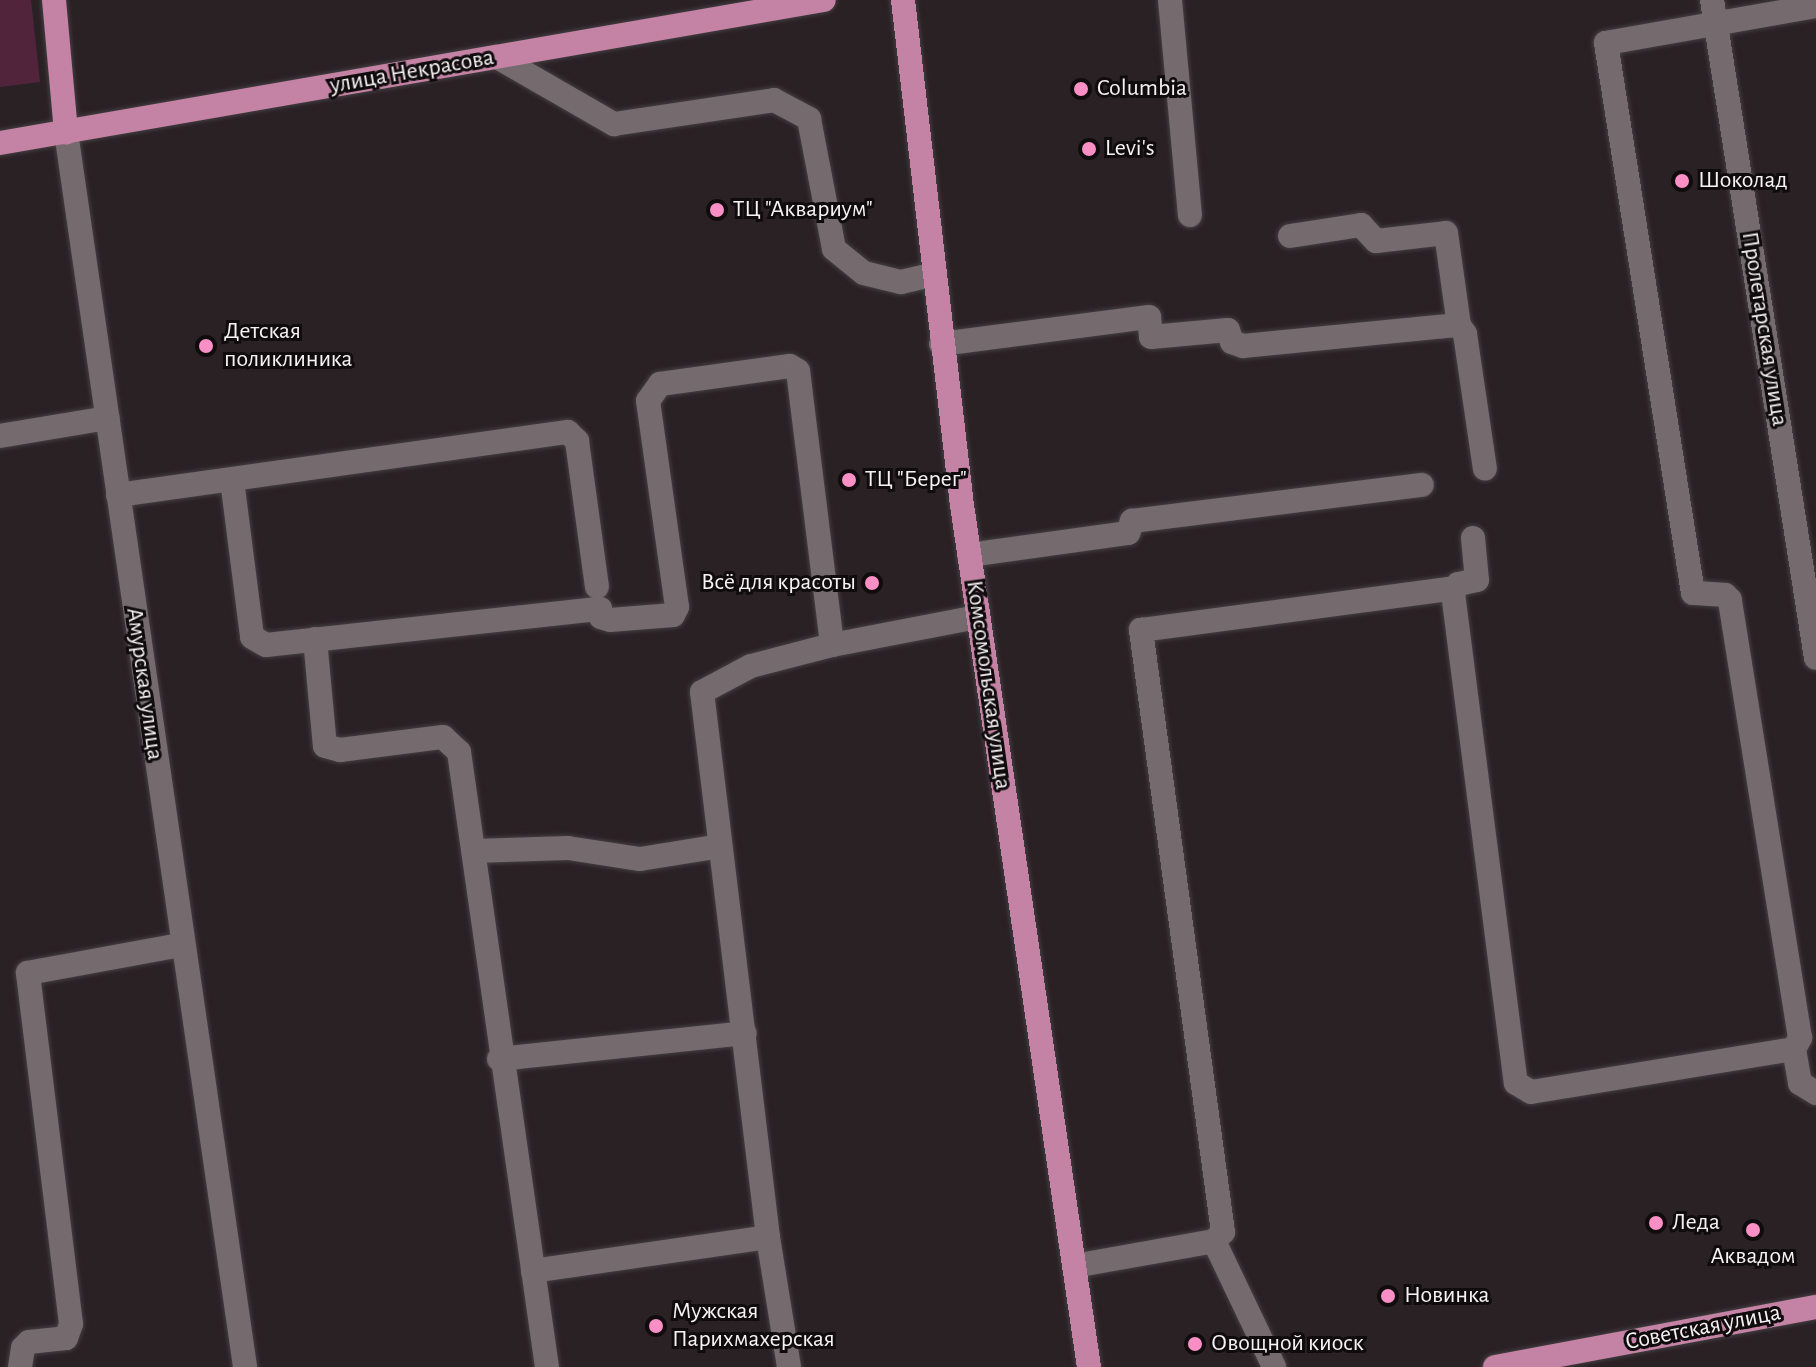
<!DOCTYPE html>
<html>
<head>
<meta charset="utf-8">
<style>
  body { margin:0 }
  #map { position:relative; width:1816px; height:1367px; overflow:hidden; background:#2a2125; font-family:"Alegreya Sans",sans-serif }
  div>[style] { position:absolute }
  .green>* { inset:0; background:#52243c }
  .roads { filter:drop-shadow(0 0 2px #443e41) drop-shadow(0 0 2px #443e41) }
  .minor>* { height:24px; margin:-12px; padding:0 12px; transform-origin:12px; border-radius:12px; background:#756b6f }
  .major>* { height:24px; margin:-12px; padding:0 12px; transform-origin:12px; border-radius:12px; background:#c483a4 }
  .dots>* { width:22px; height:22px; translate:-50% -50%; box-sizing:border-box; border:4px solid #100c0e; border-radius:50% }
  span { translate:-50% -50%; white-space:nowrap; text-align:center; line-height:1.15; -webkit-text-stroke:6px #100c0e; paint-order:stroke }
  .street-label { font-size:24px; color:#f7f1f4 }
  .poi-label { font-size:24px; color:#f7f1f4 }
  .left { translate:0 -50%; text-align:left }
  .right { translate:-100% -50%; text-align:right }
</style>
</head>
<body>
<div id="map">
  <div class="green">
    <i style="clip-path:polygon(0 0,31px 0,40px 82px,0 87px)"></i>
  </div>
  <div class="roads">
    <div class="minor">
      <i style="left:1170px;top:0;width:216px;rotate:84.7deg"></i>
      <i style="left:1712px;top:0;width:666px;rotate:81.02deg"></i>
      <i style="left:499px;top:58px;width:133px;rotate:29.9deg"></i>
      <i style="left:614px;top:124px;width:162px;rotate:-8.5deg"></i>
      <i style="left:774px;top:100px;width:40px;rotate:28deg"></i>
      <i style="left:809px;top:119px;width:132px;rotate:79.1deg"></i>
      <i style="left:834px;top:249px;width:38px;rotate:39deg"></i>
      <i style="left:864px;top:273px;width:38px;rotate:14deg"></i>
      <i style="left:901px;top:282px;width:32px;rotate:-13deg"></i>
      <i style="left:66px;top:132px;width:1248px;rotate:81.75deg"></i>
      <i style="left:1290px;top:236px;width:72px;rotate:-8.8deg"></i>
      <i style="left:1361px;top:225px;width:22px;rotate:47deg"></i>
      <i style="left:1376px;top:241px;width:70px;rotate:-6.5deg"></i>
      <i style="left:1446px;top:233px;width:93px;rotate:82deg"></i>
      <i style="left:941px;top:344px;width:210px;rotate:-7.4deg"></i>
      <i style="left:1149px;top:317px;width:20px;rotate:84deg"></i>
      <i style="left:1151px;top:337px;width:77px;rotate:-5.2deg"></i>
      <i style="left:1228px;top:330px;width:13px;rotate:72deg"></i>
      <i style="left:1232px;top:342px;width:12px;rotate:20deg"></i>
      <i style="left:1243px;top:346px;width:217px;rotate:-5.6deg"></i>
      <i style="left:1459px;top:325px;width:11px;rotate:56deg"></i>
      <i style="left:1465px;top:334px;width:136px;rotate:81.6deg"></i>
      <i style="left:0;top:436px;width:109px;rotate:-9.5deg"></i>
      <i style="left:232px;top:480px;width:158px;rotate:82.7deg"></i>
      <i style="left:252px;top:637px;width:16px;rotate:30deg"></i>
      <i style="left:266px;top:645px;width:336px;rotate:-6.2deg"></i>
      <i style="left:600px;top:609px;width:8px;rotate:83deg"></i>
      <i style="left:601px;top:617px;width:9px;rotate:18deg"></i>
      <i style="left:610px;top:620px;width:63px;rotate:-4.5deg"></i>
      <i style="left:673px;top:615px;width:9px;rotate:-63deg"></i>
      <i style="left:677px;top:607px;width:208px;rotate:-98deg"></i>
      <i style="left:648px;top:401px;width:21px;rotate:-55deg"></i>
      <i style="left:660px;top:384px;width:131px;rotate:-7.9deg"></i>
      <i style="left:790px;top:366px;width:9px;rotate:32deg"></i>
      <i style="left:798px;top:371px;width:276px;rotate:82.9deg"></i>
      <i style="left:118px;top:495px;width:454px;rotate:-8deg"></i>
      <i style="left:568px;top:432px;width:13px;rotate:45deg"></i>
      <i style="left:577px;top:441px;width:147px;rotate:82.2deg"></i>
      <i style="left:1473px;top:538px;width:42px;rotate:84.6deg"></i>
      <i style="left:1477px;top:580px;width:19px;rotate:168deg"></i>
      <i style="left:1458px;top:584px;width:10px;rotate:119deg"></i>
      <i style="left:1453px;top:593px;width:494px;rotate:82.7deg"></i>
      <i style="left:1516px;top:1083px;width:17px;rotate:31deg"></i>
      <i style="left:1531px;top:1092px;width:266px;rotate:-9.3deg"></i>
      <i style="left:1794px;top:1049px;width:13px;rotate:-61deg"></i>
      <i style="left:1800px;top:1038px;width:444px;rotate:-99.1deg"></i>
      <i style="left:1730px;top:600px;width:7px;rotate:-135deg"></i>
      <i style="left:1725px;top:595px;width:32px;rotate:-176deg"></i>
      <i style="left:1693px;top:593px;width:557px;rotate:-98.99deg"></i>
      <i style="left:1606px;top:43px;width:213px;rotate:-10deg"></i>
      <i style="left:969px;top:555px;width:161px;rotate:-7.9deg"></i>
      <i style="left:1128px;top:533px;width:13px;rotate:-72deg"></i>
      <i style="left:1132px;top:521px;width:292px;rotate:-7.1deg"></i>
      <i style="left:315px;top:639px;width:107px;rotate:84.7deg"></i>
      <i style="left:325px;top:746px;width:16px;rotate:15deg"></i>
      <i style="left:340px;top:750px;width:104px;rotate:-7.2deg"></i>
      <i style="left:443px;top:737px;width:22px;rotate:43deg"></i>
      <i style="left:459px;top:752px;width:621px;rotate:81.86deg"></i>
      <i style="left:474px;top:851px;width:94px;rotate:-1.8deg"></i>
      <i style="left:568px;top:848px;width:73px;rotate:8.7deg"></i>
      <i style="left:640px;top:859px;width:81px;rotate:-9.2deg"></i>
      <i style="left:1794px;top:1049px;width:35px;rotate:80deg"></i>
      <i style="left:1800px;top:1083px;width:19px;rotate:32deg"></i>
      <i style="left:499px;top:1059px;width:247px;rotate:-6deg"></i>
      <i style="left:1214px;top:1241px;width:140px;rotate:64.5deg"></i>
      <i style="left:1074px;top:1266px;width:142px;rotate:-10.1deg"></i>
      <i style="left:1214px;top:1241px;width:13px;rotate:-45deg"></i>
      <i style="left:1223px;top:1232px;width:608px;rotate:-97.76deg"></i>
      <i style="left:1141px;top:630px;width:317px;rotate:-7.6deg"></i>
      <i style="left:533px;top:1271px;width:237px;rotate:-8.2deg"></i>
      <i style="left:20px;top:1367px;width:19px;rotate:-81deg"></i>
      <i style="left:23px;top:1348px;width:8px;rotate:-45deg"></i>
      <i style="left:29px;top:1342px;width:37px;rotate:-6deg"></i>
      <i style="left:66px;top:1338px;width:15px;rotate:-70deg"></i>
      <i style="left:71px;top:1324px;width:354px;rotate:-97deg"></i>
      <i style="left:28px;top:973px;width:156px;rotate:-10.4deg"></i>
      <i style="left:789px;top:1367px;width:132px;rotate:-99.2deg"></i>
      <i style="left:768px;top:1237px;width:549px;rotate:-96.9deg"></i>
      <i style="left:702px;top:692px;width:55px;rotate:-28deg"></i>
      <i style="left:751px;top:666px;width:84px;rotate:-14.5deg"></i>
      <i style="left:832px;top:645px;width:149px;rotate:-10.9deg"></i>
    </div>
    <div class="major">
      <i style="left:54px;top:0;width:133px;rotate:84.8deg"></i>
      <i style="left:903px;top:0;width:508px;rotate:83.34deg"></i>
      <i style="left:962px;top:505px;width:871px;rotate:81.62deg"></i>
      <i style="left:0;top:143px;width:836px;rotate:-9.85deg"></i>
      <i style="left:1495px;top:1367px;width:327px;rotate:-10.6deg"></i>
    </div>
  </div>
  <div class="dots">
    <i style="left:1081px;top:89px;background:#fa8fc6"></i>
    <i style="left:1089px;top:149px;background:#fa8fc6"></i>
    <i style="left:1682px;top:181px;background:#fa8fc6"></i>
    <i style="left:717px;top:210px;background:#fa8fc6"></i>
    <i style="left:206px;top:346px;background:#fa8fc6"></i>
    <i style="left:849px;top:480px;background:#fa8fc6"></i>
    <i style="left:872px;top:583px;background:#fa8fc6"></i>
    <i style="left:1656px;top:1223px;background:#fa8fc6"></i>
    <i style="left:1753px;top:1230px;background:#fa8fc6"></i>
    <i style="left:1388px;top:1296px;background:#fa8fc6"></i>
    <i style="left:656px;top:1326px;background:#fa8fc6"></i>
    <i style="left:1195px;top:1344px;background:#fa8fc6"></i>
  </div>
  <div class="street-label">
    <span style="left:412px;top:72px;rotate:-10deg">улица Некрасова</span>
    <span style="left:1764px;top:329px;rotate:81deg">Пролетарская улица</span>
    <span style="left:144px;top:684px;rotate:82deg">Амурская улица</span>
    <span style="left:988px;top:685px;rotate:82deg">Комсомольская улица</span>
    <span style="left:1703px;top:1328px;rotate:-11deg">Советская улица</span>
  </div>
  <div class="poi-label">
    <span class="left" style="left:1097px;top:89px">Columbia</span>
    <span class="left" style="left:1105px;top:149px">Levi's</span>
    <span class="left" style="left:1698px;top:181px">Шоколад</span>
    <span class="left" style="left:733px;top:210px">ТЦ "Аквариум"</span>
    <span class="left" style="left:224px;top:346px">Детская<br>поликлиника</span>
    <span class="left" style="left:865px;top:480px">ТЦ "Берег"</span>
    <span class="right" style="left:856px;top:583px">Всё для красоты</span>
    <span class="left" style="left:1672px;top:1223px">Леда</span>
    <span style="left:1753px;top:1257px">Аквадом</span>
    <span class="left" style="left:1404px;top:1296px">Новинка</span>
    <span class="left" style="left:672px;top:1326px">Мужская<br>Парихмахерская</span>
    <span class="left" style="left:1211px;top:1344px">Овощной киоск</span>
  </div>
</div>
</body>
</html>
